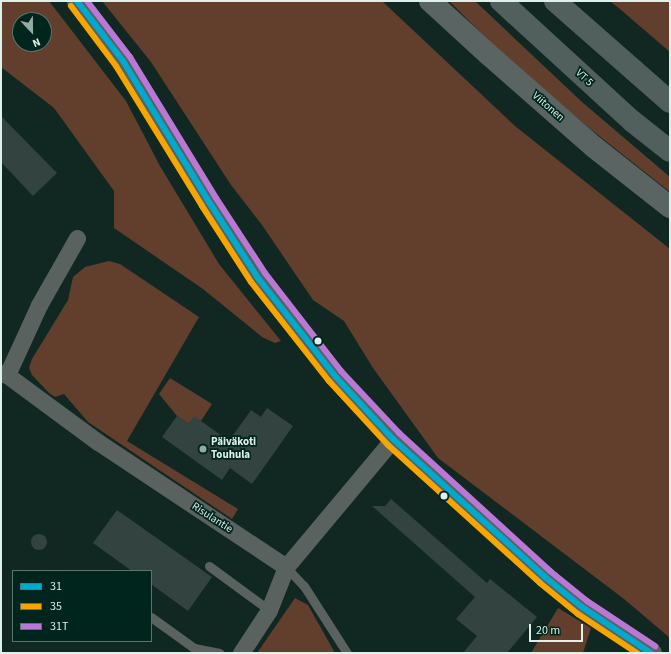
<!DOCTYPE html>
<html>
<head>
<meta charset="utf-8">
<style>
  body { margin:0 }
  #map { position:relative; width:671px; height:654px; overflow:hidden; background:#112722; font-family:"Source Sans 3",sans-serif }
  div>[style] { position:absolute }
  .green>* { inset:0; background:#623e2d }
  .building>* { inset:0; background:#334440 }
  .round { border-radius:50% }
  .service>* { height:9px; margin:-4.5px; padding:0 4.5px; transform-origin:4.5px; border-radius:4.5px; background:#5a6260 }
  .minor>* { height:17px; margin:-8.5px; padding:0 8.5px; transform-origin:8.5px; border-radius:8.5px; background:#5a6260 }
  .tertiary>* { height:21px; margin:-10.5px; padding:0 10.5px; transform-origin:10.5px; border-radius:10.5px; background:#5a6260 }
  .secondary>* { height:22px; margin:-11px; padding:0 11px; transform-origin:11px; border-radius:11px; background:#5a6462 }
  .motorway>* { height:22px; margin:-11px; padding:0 11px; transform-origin:11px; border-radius:11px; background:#51605c }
  .bus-1>* { height:6px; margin:-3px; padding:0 3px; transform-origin:3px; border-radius:3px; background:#00a9ce }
  .bus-2>* { height:6px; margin:-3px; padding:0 3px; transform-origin:3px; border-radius:3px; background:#f7a600 }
  .bus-3>* { height:6px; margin:-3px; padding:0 3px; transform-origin:3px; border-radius:3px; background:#ba77d6 }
  .dots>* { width:11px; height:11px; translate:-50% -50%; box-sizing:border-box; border:2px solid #00251d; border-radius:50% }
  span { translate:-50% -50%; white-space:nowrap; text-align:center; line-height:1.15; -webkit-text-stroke:3.5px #00251d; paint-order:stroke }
  .street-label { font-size:11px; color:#ddf0ea }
  .poi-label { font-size:11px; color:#ddf0ea; font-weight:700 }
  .left { translate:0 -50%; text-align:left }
  .frame { position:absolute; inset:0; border:2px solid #ddf0ea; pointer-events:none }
  .legend { position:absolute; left:12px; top:570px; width:140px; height:72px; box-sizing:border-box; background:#00251d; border:1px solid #58766f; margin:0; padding:5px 7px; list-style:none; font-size:12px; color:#ddf0ea }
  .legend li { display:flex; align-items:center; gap:8px; height:20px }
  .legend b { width:20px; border:1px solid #58766f }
  .north { position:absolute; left:12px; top:12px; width:40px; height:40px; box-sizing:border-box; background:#00251d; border:1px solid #58766f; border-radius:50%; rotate:158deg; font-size:11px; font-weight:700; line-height:16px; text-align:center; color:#ddf0ea }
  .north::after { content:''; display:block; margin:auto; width:14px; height:18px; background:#96aaa4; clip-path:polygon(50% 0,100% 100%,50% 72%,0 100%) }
  .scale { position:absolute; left:529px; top:624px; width:54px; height:18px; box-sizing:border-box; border:2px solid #ddf0ea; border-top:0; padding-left:5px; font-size:12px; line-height:14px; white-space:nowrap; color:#ddf0ea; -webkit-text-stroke:3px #00251d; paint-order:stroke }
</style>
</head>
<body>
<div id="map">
  <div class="green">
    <i style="clip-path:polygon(evenodd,1px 1px,49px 1px,126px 101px,160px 166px,219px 264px,281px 341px,275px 343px,262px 337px,203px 289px,114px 228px,114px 191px,54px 108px,1px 67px,1px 1px,20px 20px,44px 20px,44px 44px,20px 44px,20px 20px)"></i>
    <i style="clip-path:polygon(102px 1px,382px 1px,515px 126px,670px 249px,670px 638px,624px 599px,438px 458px,373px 368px,344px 321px,313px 300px,262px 225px,231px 185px,151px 62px)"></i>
    <i style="clip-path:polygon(449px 1px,475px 1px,582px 102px,670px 177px,670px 192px,593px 131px,505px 57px)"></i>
    <i style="clip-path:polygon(610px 1px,670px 1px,670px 52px,621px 10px)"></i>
    <i style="clip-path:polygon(109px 261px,120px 264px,199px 317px,127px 441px,238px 509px,232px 519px,88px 422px,64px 394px,55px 397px,49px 393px,32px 375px,29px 368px,32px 359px,68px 300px,73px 277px,85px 267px)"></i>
    <i style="clip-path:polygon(170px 378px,212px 404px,201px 421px,194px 417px,189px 424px,177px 416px,159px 394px)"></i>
    <i style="clip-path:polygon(295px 598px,308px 605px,335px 653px,257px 653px)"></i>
    <i style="clip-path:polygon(558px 608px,591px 628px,583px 653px,531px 653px)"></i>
  </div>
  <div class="building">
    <i style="clip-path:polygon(1px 116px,57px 173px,33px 196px,1px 162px)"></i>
    <i style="clip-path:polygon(267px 408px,293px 426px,252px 484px,230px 468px,222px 480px,162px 437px,177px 416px,189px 424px,194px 416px,229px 441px,251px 410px,261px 417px)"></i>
    <i style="clip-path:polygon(391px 499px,487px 583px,490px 579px,537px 617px,507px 653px,463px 653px,477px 636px,456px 619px,475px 597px,372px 506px,385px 506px)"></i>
    <i style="clip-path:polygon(117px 510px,212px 577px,188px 611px,151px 584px,151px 571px,132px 571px,93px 543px)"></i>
    <i class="round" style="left:31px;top:534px;width:16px;height:16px"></i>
  </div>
  <div class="service">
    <i style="left:209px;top:566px;width:74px;rotate:36.3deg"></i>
    <i style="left:286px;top:567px;width:26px;rotate:47deg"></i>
    <i style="left:304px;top:586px;width:80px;rotate:57.3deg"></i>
    <i style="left:151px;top:617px;width:53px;rotate:35.8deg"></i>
    <i style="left:194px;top:648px;width:26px;rotate:11deg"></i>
  </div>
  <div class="minor">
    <i style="left:1px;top:373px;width:6px;rotate:18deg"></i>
    <i style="left:7px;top:375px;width:113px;rotate:36.4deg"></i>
    <i style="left:98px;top:442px;width:226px;rotate:33.6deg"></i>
    <i style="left:286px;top:567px;width:167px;rotate:-50.1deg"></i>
    <i style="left:7px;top:375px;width:77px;rotate:-65.4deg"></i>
    <i style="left:39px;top:305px;width:77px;rotate:-60.4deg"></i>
    <i style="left:241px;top:653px;width:51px;rotate:-56.9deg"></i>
    <i style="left:269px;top:610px;width:46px;rotate:-68.4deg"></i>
  </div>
  <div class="tertiary">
    <i style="left:77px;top:1px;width:76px;rotate:52.5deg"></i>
    <i style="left:123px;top:61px;width:165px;rotate:58.6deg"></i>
    <i style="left:209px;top:202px;width:90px;rotate:57.2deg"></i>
    <i style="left:258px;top:278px;width:125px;rotate:51.8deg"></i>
    <i style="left:335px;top:376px;width:86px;rotate:47.4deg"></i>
    <i style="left:393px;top:439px;width:205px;rotate:42.2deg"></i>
    <i style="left:545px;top:577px;width:48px;rotate:39deg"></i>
    <i style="left:582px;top:607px;width:83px;rotate:33.7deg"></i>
  </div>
  <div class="secondary">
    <i style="left:430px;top:1px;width:79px;rotate:42.4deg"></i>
    <i style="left:488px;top:54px;width:141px;rotate:41.3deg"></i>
    <i style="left:594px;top:147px;width:97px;rotate:38.3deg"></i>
  </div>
  <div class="motorway">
    <i style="left:501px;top:1px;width:178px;rotate:42.5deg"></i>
    <i style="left:632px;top:121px;width:48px;rotate:38.3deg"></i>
    <i style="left:555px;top:1px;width:153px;rotate:41.3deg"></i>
  </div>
  <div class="bus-1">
    <i style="left:77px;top:1px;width:76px;rotate:52.5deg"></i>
    <i style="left:123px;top:61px;width:165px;rotate:58.6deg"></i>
    <i style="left:209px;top:202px;width:90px;rotate:57.2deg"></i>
    <i style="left:258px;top:278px;width:125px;rotate:51.8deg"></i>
    <i style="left:335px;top:376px;width:86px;rotate:47.4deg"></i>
    <i style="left:393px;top:439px;width:205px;rotate:42.2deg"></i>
    <i style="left:545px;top:577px;width:48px;rotate:39deg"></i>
    <i style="left:582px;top:607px;width:83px;rotate:33.7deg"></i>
  </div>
  <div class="bus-2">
    <i style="left:71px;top:6px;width:75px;rotate:53.1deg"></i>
    <i style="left:116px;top:66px;width:164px;rotate:58.4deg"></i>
    <i style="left:202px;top:206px;width:90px;rotate:57.2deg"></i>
    <i style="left:251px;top:282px;width:126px;rotate:51.8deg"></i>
    <i style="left:329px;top:381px;width:87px;rotate:47.3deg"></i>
    <i style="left:388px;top:445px;width:205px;rotate:42.2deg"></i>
    <i style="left:540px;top:583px;width:49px;rotate:39.2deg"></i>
    <i style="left:578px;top:614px;width:71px;rotate:33.5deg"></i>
  </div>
  <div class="bus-3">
    <i style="left:87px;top:1px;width:71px;rotate:52.5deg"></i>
    <i style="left:130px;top:57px;width:165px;rotate:58.6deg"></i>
    <i style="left:216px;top:198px;width:90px;rotate:56.8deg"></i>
    <i style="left:265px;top:273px;width:124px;rotate:52.2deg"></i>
    <i style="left:341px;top:371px;width:85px;rotate:46.9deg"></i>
    <i style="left:399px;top:433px;width:205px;rotate:42.4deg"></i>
    <i style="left:550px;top:571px;width:48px;rotate:39deg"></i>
    <i style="left:587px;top:601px;width:82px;rotate:33.5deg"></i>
  </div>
  <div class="dots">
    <i style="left:318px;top:341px;background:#ddf0ea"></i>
    <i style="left:203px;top:449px;background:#96aaa4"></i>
    <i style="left:444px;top:496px;background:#ddf0ea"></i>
  </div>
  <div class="street-label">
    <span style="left:584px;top:78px;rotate:43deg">VT 5</span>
    <span style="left:548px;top:107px;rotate:41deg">Viitonen</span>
    <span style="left:212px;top:518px;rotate:33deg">Risulantie</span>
  </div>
  <div class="poi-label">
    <span class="left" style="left:211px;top:449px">Päiväkoti<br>Touhula</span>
  </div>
  <div class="frame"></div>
  <ul class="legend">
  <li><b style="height:5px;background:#00a9ce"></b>31</li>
  <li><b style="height:5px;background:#f7a600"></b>35</li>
  <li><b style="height:5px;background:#ba77d6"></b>31T</li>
  </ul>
  <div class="north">N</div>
  <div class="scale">20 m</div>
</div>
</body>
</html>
